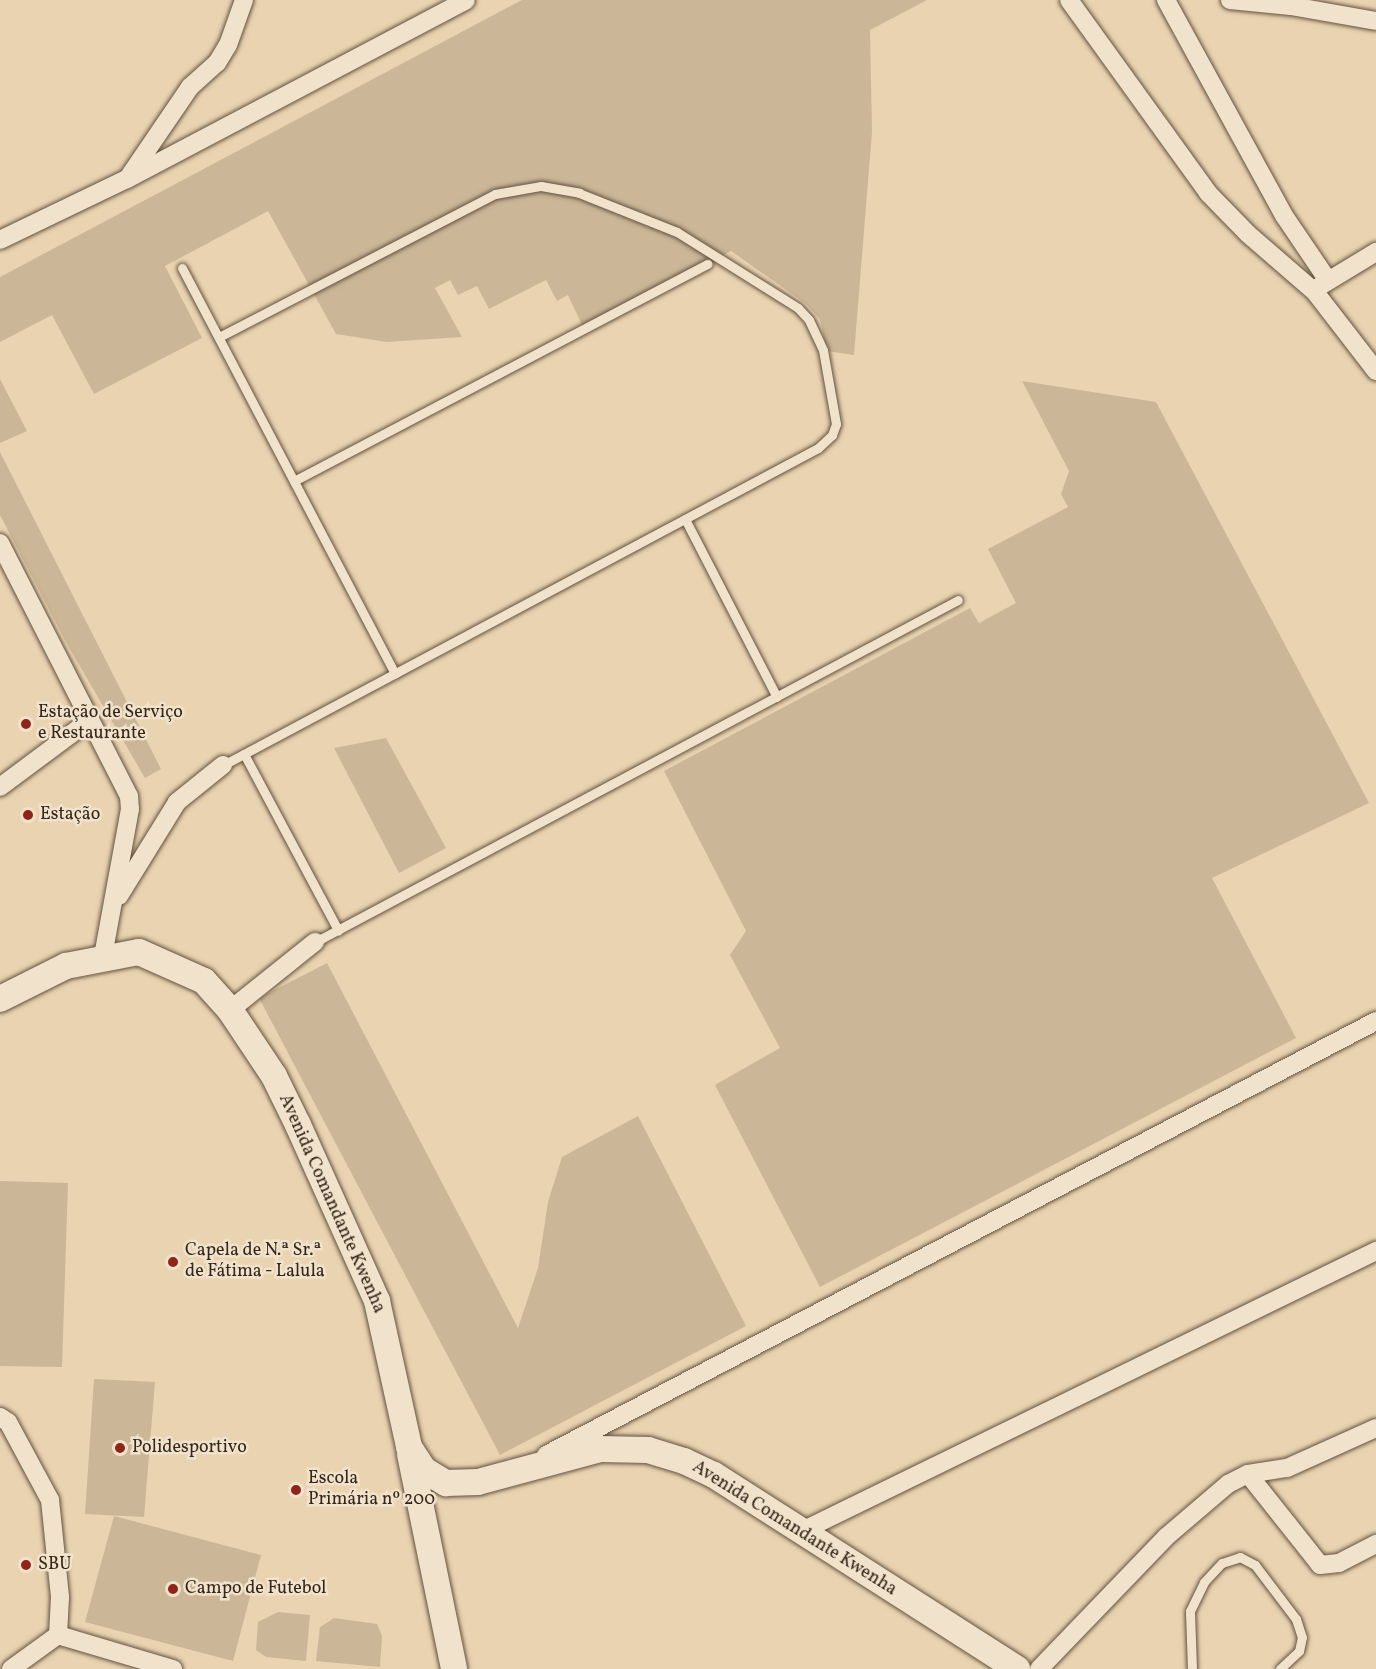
<!DOCTYPE html>
<html>
<head>
<meta charset="utf-8">
<style>
  body { margin:0 }
  #map { position:relative; width:1376px; height:1669px; overflow:hidden; background:#ead3b0; font-family:Vollkorn,serif }
  div>[style] { position:absolute }
  .green>* { inset:0; background:#cbb697 }
  .roads { filter:drop-shadow(0 0 2px #625340) drop-shadow(0 0 2px #625340) }
  .lane>* { height:9px; margin:-4.5px; padding:0 4.5px; transform-origin:4.5px; border-radius:4.5px; background:#f1e2cc }
  .street>* { height:18px; margin:-9px; padding:0 9px; transform-origin:9px; border-radius:9px; background:#f1e2cc }
  .secondary>* { height:26px; margin:-13px; padding:0 13px; transform-origin:13px; border-radius:13px; background:#f1e2cc }
  .dots>* { width:16px; height:16px; translate:-50% -50%; box-sizing:border-box; border:3px solid #f1e2cc; border-radius:50% }
  span { translate:-50% -50%; white-space:nowrap; text-align:center; line-height:1.15; -webkit-text-stroke:5px #f1e2cc; paint-order:stroke }
  .poi-label { font-size:18px; color:#35281b }
  .left { translate:0 -50%; text-align:left }
  .street-label { font-size:18px; color:#35281b }
</style>
</head>
<body>
<div id="map">
  <div class="green">
    <i style="clip-path:polygon(522px 0,927px 0,870px 30px,872px 132px,854px 355px,827px 351px,820px 319px,805px 303px,731px 251px,584px 329px,568px 295px,557px 301px,546px 280px,489px 309px,477px 286px,458px 295px,450px 280px,435px 288px,462px 337px,387px 342px,336px 334px,268px 211px,165px 266px,202px 338px,94px 394px,52px 315px,0 342px,0 277px)"></i>
    <i style="clip-path:polygon(0 379px,27px 431px,0 443px)"></i>
    <i style="clip-path:polygon(1022px 381px,1156px 402px,1369px 803px,1212px 878px,1296px 1038px,820px 1287px,715px 1085px,780px 1048px,730px 955px,746px 931px,664px 771px,970px 608px,979px 623px,1016px 603px,988px 549px,1068px 507px,1061px 494px,1069px 471px)"></i>
    <i style="clip-path:polygon(0 452px,161px 769px,145px 778px,67px 644px,0 515px)"></i>
    <i style="clip-path:polygon(386px 738px,446px 848px,399px 873px,334px 748px)"></i>
    <i style="clip-path:polygon(327px 963px,518px 1328px,538px 1268px,548px 1202px,562px 1157px,638px 1116px,746px 1326px,500px 1455px,259px 998px)"></i>
    <i style="clip-path:polygon(0 1181px,68px 1183px,62px 1367px,0 1366px)"></i>
    <i style="clip-path:polygon(94px 1379px,155px 1382px,144px 1517px,85px 1514px)"></i>
    <i style="clip-path:polygon(114px 1516px,261px 1555px,233px 1661px,85px 1622px)"></i>
    <i style="clip-path:polygon(278px 1612px,310px 1615px,306px 1661px,266px 1657px,256px 1650px,258px 1622px)"></i>
    <i style="clip-path:polygon(334px 1618px,377px 1624px,382px 1636px,380px 1667px,316px 1661px,320px 1627px)"></i>
  </div>
  <div class="roads">
    <div class="lane">
      <i style="left:182px;top:268px;width:458px;rotate:62.3deg"></i>
      <i style="left:219px;top:337px;width:311px;rotate:-27.4deg"></i>
      <i style="left:495px;top:194px;width:47px;rotate:-9.9deg"></i>
      <i style="left:541px;top:186px;width:39px;rotate:10deg"></i>
      <i style="left:579px;top:193px;width:105px;rotate:21.7deg"></i>
      <i style="left:677px;top:232px;width:143px;rotate:32.1deg"></i>
      <i style="left:798px;top:308px;width:16px;rotate:47deg"></i>
      <i style="left:809px;top:320px;width:33px;rotate:65deg"></i>
      <i style="left:823px;top:350px;width:75px;rotate:80deg"></i>
      <i style="left:836px;top:424px;width:12px;rotate:110deg"></i>
      <i style="left:832px;top:435px;width:19px;rotate:137deg"></i>
      <i style="left:818px;top:448px;width:674px;rotate:151.95deg"></i>
      <i style="left:294px;top:481px;width:467px;rotate:-27.7deg"></i>
      <i style="left:685px;top:519px;width:200px;rotate:62.7deg"></i>
      <i style="left:244px;top:754px;width:200px;rotate:61.9deg"></i>
      <i style="left:315px;top:942px;width:728px;rotate:-28.01deg"></i>
      <i style="left:1192px;top:1669px;width:58px;rotate:-92deg"></i>
      <i style="left:1190px;top:1611px;width:32px;rotate:-64deg"></i>
      <i style="left:1204px;top:1582px;width:26px;rotate:-47deg"></i>
      <i style="left:1222px;top:1563px;width:19px;rotate:-18deg"></i>
      <i style="left:1240px;top:1557px;width:17px;rotate:28deg"></i>
      <i style="left:1255px;top:1565px;width:68px;rotate:52.8deg"></i>
      <i style="left:1296px;top:1619px;width:19px;rotate:72deg"></i>
      <i style="left:1302px;top:1637px;width:14px;rotate:102deg"></i>
      <i style="left:1299px;top:1651px;width:26px;rotate:137deg"></i>
    </div>
    <div class="street">
      <i style="left:1069px;top:0;width:238px;rotate:54.2deg"></i>
      <i style="left:1208px;top:193px;width:57px;rotate:45.7deg"></i>
      <i style="left:1248px;top:234px;width:89px;rotate:40.9deg"></i>
      <i style="left:1315px;top:292px;width:100px;rotate:52.3deg"></i>
      <i style="left:1166px;top:0;width:247px;rotate:61.3deg"></i>
      <i style="left:1285px;top:217px;width:75px;rotate:55.9deg"></i>
      <i style="left:1230px;top:0;width:61px;rotate:5.6deg"></i>
      <i style="left:1291px;top:6px;width:86px;rotate:10deg"></i>
      <i style="left:130px;top:175px;width:107px;rotate:-55.7deg"></i>
      <i style="left:190px;top:87px;width:36px;rotate:-42deg"></i>
      <i style="left:217px;top:63px;width:21px;rotate:-59deg"></i>
      <i style="left:228px;top:45px;width:48px;rotate:-70.4deg"></i>
      <i style="left:0;top:240px;width:141px;rotate:-25.7deg"></i>
      <i style="left:127px;top:179px;width:383px;rotate:-27.8deg"></i>
      <i style="left:1320px;top:286px;width:66px;rotate:-31.3deg"></i>
      <i style="left:0;top:543px;width:284px;rotate:63deg"></i>
      <i style="left:129px;top:796px;width:13px;rotate:86deg"></i>
      <i style="left:130px;top:809px;width:149px;rotate:100.4deg"></i>
      <i style="left:0;top:787px;width:112px;rotate:-36.7deg"></i>
      <i style="left:119px;top:896px;width:110px;rotate:-58.3deg"></i>
      <i style="left:177px;top:802px;width:59px;rotate:-38.8deg"></i>
      <i style="left:230px;top:1010px;width:109px;rotate:-38.7deg"></i>
      <i style="left:0;top:1417px;width:9px;rotate:32deg"></i>
      <i style="left:8px;top:1422px;width:89px;rotate:61.7deg"></i>
      <i style="left:50px;top:1500px;width:98px;rotate:84.1deg"></i>
      <i style="left:60px;top:1597px;width:38px;rotate:93deg"></i>
      <i style="left:58px;top:1635px;width:120px;rotate:16.5deg"></i>
      <i style="left:546px;top:1455px;width:937px;rotate:-27.6deg"></i>
      <i style="left:1248px;top:1474px;width:116px;rotate:51.6deg"></i>
      <i style="left:1320px;top:1565px;width:19px;rotate:-6deg"></i>
      <i style="left:1339px;top:1563px;width:42px;rotate:-27.2deg"></i>
      <i style="left:802px;top:1531px;width:639px;rotate:-26deg"></i>
      <i style="left:11px;top:1669px;width:58px;rotate:-35.9deg"></i>
      <i style="left:1039px;top:1669px;width:183px;rotate:-46.1deg"></i>
      <i style="left:1166px;top:1537px;width:82px;rotate:-40.5deg"></i>
      <i style="left:1228px;top:1484px;width:22px;rotate:-27deg"></i>
      <i style="left:1248px;top:1474px;width:39px;rotate:-9deg"></i>
      <i style="left:1287px;top:1468px;width:98px;rotate:-24.2deg"></i>
    </div>
    <div class="secondary">
      <i style="left:0;top:999px;width:74px;rotate:-26.6deg"></i>
      <i style="left:66px;top:966px;width:74px;rotate:-10.9deg"></i>
      <i style="left:139px;top:952px;width:71px;rotate:24deg"></i>
      <i style="left:204px;top:981px;width:39px;rotate:48deg"></i>
      <i style="left:230px;top:1010px;width:79px;rotate:56.3deg"></i>
      <i style="left:274px;top:1076px;width:55px;rotate:63.9deg"></i>
      <i style="left:298px;top:1125px;width:193px;rotate:65.8deg"></i>
      <i style="left:377px;top:1301px;width:149px;rotate:77.6deg"></i>
      <i style="left:409px;top:1447px;width:27px;rotate:57deg"></i>
      <i style="left:424px;top:1470px;width:26px;rotate:31deg"></i>
      <i style="left:446px;top:1483px;width:32px;rotate:-2deg"></i>
      <i style="left:478px;top:1482px;width:126px;rotate:-15.1deg"></i>
      <i style="left:600px;top:1449px;width:48px;rotate:1.2deg"></i>
      <i style="left:648px;top:1450px;width:38px;rotate:17deg"></i>
      <i style="left:684px;top:1461px;width:33px;rotate:25deg"></i>
      <i style="left:714px;top:1475px;width:360px;rotate:32.6deg"></i>
      <i style="left:410px;top:1454px;width:219px;rotate:78.4deg"></i>
    </div>
  </div>
  <div class="dots">
    <i style="left:26px;top:724px;background:#8f2418"></i>
    <i style="left:28px;top:815px;background:#8f2418"></i>
    <i style="left:173px;top:1262px;background:#8f2418"></i>
    <i style="left:120px;top:1448px;background:#8f2418"></i>
    <i style="left:296px;top:1490px;background:#8f2418"></i>
    <i style="left:26px;top:1565px;background:#8f2418"></i>
    <i style="left:173px;top:1589px;background:#8f2418"></i>
  </div>
  <div class="poi-label">
    <span class="left" style="left:38px;top:724px">Estação de Serviço<br>e Restaurante</span>
    <span class="left" style="left:40px;top:815px">Estação</span>
    <span class="left" style="left:185px;top:1262px">Capela de N.ª Sr.ª<br>de Fátima - Lalula</span>
    <span class="left" style="left:132px;top:1448px">Polidesportivo</span>
    <span class="left" style="left:308px;top:1490px">Escola<br>Primária nº 200</span>
    <span class="left" style="left:38px;top:1565px">SBU</span>
    <span class="left" style="left:185px;top:1589px">Campo de Futebol</span>
  </div>
  <div class="street-label">
    <span style="left:331px;top:1204px;rotate:66deg">Avenida Comandante Kwenha</span>
    <span style="left:794px;top:1529px;rotate:32deg">Avenida Comandante Kwenha</span>
  </div>
</div>
</body>
</html>
